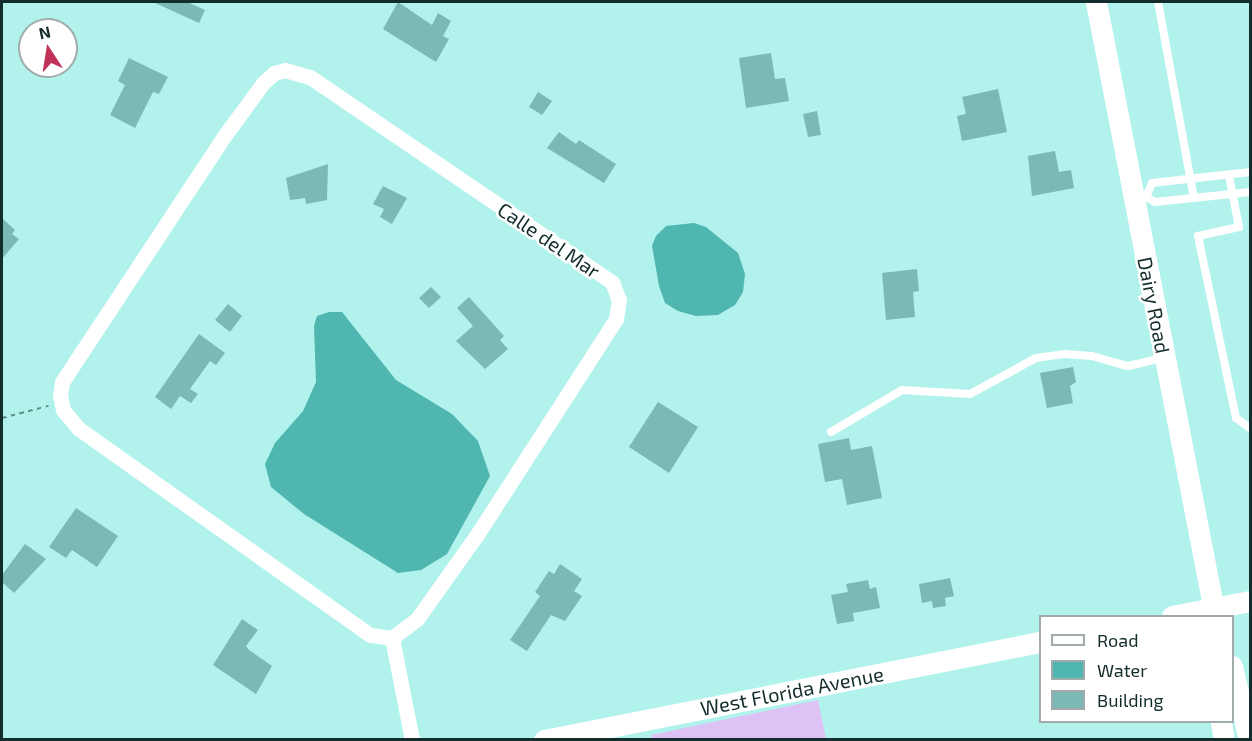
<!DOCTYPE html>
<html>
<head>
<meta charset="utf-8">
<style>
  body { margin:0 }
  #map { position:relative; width:1252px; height:741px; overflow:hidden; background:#b2f2ed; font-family:"Exo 2",sans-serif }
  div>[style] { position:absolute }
  .green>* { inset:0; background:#dfc2f5 }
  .water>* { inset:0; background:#4fb6b0 }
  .building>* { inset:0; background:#7ab9b4 }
  .path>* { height:2px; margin-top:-1px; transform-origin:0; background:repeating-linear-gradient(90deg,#5d8986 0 4.5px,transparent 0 9px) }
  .lane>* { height:8px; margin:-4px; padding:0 4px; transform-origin:4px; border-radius:4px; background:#fff }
  .street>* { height:15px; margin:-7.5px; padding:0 7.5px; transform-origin:7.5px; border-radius:7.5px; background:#fff }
  .secondary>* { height:21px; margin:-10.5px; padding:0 10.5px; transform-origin:10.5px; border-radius:10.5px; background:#fff }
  span { translate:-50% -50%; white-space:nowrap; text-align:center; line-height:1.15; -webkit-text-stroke:5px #fff; paint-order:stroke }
  .street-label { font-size:20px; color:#132d2c }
  .frame { position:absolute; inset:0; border:3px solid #132d2c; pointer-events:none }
  .legend { position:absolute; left:1039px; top:615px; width:195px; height:108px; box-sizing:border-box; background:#fff; border:2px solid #a1abab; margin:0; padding:8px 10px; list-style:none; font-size:18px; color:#132d2c }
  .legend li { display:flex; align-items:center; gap:12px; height:30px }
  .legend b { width:30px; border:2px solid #a1abab }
  .north { position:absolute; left:18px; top:18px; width:60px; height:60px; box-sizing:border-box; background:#fff; border:2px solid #a1abab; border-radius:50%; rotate:348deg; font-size:16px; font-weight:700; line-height:24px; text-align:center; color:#132d2c }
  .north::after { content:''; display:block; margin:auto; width:21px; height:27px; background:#c13258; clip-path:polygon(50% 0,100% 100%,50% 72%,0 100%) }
</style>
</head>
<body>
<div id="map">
  <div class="green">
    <i style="clip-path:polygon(818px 700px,826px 739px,652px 740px,651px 735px)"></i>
  </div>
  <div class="water">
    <i style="clip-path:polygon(694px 223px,706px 227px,738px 253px,745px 274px,743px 292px,735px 305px,718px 315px,696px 316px,678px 311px,665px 303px,659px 286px,652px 246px,656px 236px,666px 226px)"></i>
    <i style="clip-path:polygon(329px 312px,342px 312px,396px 380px,452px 414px,478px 441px,490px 476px,447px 554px,421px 570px,398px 573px,304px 514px,271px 487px,265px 464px,275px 443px,303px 411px,316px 382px,314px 326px,317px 316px)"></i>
  </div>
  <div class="building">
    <i style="clip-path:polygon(153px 2px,187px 2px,205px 10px,199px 23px)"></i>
    <i style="clip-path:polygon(398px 2px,432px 25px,438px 13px,451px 21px,443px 36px,449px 39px,436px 62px,383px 29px)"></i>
    <i style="clip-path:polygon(771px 53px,775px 79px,785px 78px,789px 101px,746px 108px,739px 58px)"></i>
    <i style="clip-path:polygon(129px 58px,168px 77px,159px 94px,153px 92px,135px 128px,110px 115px,125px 85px,118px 81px)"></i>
    <i style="clip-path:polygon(998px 89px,1007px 132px,962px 141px,957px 116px,966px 114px,962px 97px)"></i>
    <i style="clip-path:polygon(538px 92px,552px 101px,542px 115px,529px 107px)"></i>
    <i style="clip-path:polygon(817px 111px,821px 135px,808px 137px,803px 114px)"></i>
    <i style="clip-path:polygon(559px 132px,576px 144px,579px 140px,616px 164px,604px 183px,547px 148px)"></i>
    <i style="clip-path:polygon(1055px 151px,1059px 172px,1071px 170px,1074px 188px,1032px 196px,1028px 156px)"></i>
    <i style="clip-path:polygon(328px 164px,327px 200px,306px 204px,305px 198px,290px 200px,286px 178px)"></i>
    <i style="clip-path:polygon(383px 186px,407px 198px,392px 224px,380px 217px,384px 209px,373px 204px)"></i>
    <i style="clip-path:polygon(2px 218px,15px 230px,12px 234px,19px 239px,2px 259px)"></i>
    <i style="clip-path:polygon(917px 269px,919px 291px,913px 292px,915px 317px,886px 320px,882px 273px)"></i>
    <i style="clip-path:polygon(431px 287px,441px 297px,429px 308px,419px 298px)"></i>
    <i style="clip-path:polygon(469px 297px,504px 336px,500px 340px,508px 349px,485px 369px,456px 341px,473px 326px,457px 308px)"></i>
    <i style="clip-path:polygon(228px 304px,242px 316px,230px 332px,215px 320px)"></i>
    <i style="clip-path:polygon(199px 334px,225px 353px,216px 365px,210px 361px,190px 389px,198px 394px,191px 403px,180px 396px,171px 409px,155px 397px)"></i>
    <i style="clip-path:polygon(1073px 367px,1076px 382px,1070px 386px,1073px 403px,1047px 408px,1040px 373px)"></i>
    <i style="clip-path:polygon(658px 402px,698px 427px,669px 473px,629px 447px)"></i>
    <i style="clip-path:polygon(849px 438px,851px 450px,872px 446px,882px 498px,847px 505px,842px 479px,825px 482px,818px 444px)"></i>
    <i style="clip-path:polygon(76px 508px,118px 536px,97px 567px,72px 550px,66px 558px,49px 547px)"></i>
    <i style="clip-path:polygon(25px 544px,46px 559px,14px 593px,2px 582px,2px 575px)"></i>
    <i style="clip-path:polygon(560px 564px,582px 579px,574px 591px,582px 596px,565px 621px,551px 615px,527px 651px,510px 640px,540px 596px,535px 592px,549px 571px,554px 574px)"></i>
    <i style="clip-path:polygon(950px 578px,954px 596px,945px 598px,946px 606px,933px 608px,932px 601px,922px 603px,919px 584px)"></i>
    <i style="clip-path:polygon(868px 580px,870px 589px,876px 587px,880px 608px,853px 613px,854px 621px,837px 624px,831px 595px,848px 592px,846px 584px)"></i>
    <i style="clip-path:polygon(242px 619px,258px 630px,246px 646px,249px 650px,272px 666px,256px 694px,213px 665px)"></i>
  </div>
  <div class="path">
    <i style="left:2px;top:418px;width:48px;rotate:-14.6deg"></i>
  </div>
  <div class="lane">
    <i style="left:1158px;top:2px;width:199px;rotate:79.6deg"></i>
    <i style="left:1229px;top:176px;width:52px;rotate:78.9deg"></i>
    <i style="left:1239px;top:227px;width:42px;rotate:167.6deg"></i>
    <i style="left:1198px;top:236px;width:186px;rotate:78.2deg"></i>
    <i style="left:1236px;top:418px;width:17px;rotate:36deg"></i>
    <i style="left:1134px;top:197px;width:12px"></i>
    <i style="left:1146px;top:197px;width:10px;rotate:29deg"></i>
    <i style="left:1155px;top:202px;width:96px;rotate:-6deg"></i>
    <i style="left:1146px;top:197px;width:15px;rotate:-67deg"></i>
    <i style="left:1152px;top:183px;width:99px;rotate:-6.4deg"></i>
    <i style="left:831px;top:432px;width:82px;rotate:-30.6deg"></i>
    <i style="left:902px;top:390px;width:68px;rotate:3.4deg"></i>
    <i style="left:970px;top:394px;width:75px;rotate:-28.6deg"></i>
    <i style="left:1036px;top:358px;width:28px;rotate:-8deg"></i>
    <i style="left:1064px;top:354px;width:28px;rotate:4deg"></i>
    <i style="left:1092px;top:356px;width:37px;rotate:16deg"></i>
    <i style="left:1128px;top:366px;width:36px;rotate:-13deg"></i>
  </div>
  <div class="street">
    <i style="left:285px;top:70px;width:26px;rotate:16deg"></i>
    <i style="left:310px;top:77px;width:365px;rotate:34.2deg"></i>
    <i style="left:612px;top:282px;width:19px;rotate:69deg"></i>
    <i style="left:619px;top:300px;width:19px;rotate:99deg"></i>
    <i style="left:616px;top:319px;width:258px;rotate:122.8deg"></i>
    <i style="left:476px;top:536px;width:102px;rotate:125.4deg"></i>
    <i style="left:417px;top:619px;width:31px;rotate:143deg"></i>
    <i style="left:392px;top:638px;width:22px;rotate:-172deg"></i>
    <i style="left:370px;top:635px;width:357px;rotate:-144.7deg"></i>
    <i style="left:79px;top:429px;width:25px;rotate:-130deg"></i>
    <i style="left:63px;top:410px;width:15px;rotate:-101deg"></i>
    <i style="left:60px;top:395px;width:13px;rotate:-81deg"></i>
    <i style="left:62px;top:382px;width:296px;rotate:-56.6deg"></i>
    <i style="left:225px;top:135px;width:64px;rotate:-53.8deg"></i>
    <i style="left:263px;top:83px;width:15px;rotate:-42deg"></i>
    <i style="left:274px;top:73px;width:11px;rotate:-15deg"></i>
    <i style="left:392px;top:638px;width:104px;rotate:78.9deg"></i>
  </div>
  <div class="secondary">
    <i style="left:1096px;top:2px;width:625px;rotate:79.03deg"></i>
    <i style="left:1172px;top:616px;width:79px;rotate:-10.9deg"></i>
    <i style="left:1232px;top:666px;width:76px;rotate:77.1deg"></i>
    <i style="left:1221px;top:722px;width:18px;rotate:81deg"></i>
    <i style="left:544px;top:740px;width:506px;rotate:-11.18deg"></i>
  </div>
  <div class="street-label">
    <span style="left:549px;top:240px;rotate:34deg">Calle del Mar</span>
    <span style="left:1154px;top:305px;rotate:79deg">Dairy Road</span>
    <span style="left:792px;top:691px;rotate:-11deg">West Florida Avenue</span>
  </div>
  <div class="frame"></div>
  <ul class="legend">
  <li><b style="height:8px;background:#fff"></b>Road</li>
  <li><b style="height:16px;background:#4fb6b0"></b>Water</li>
  <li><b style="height:16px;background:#7ab9b4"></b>Building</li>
  </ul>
  <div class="north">N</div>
</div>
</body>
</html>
